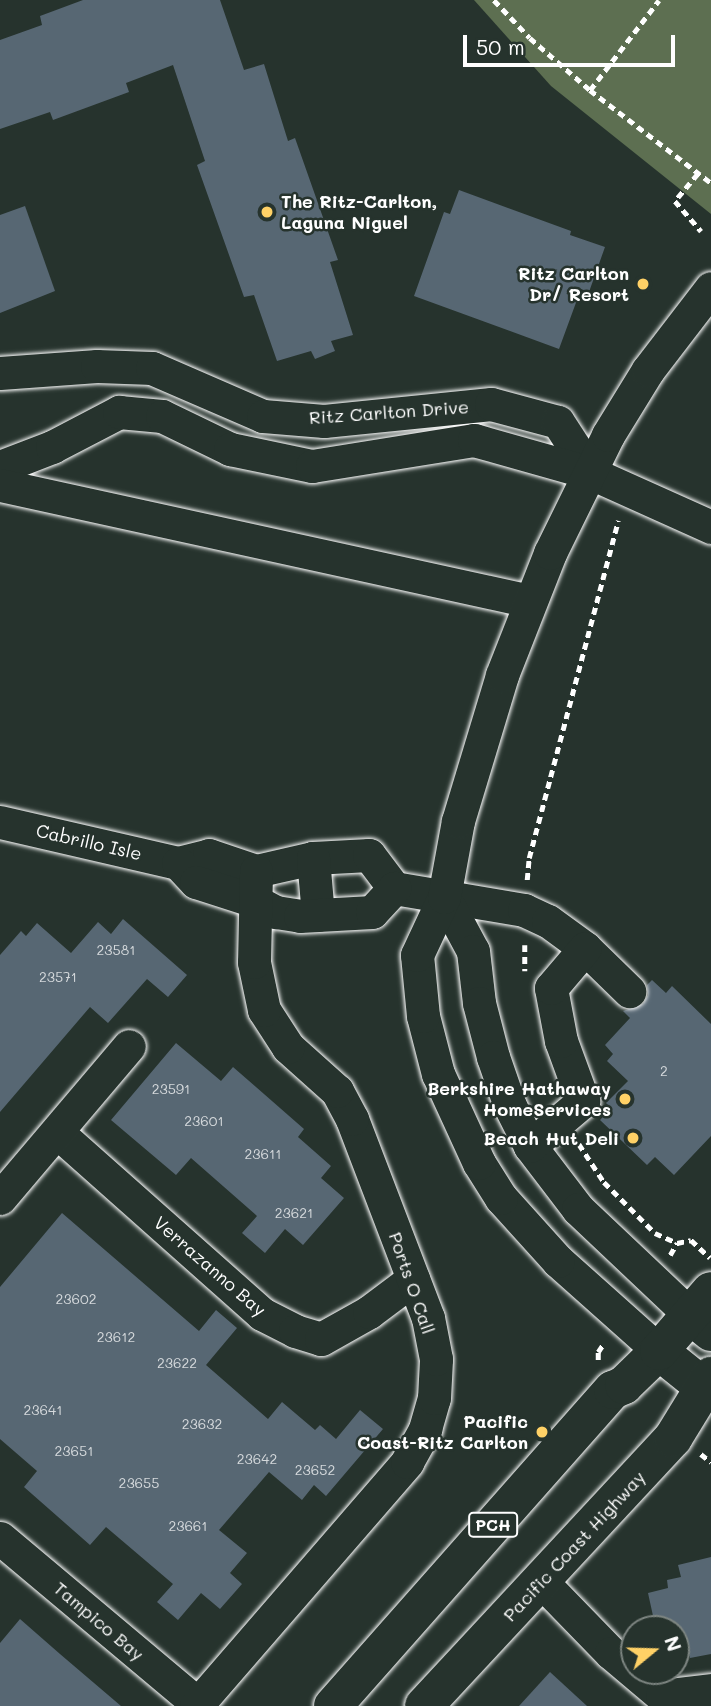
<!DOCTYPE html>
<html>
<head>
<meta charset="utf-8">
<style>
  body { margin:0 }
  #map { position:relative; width:711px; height:1706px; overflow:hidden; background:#26332d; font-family:Mali,sans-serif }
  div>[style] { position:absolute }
  .green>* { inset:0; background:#5d6f51 }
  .building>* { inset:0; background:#576773 }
  .path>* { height:4.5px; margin-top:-2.25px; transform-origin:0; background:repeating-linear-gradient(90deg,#fff 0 7px,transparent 0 12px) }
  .roads { filter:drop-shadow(0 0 2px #fff) drop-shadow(0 0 2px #fff) }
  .minor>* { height:33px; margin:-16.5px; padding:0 16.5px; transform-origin:16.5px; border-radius:16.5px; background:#26332d }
  .major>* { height:38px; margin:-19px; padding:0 19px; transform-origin:19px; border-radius:19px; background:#26332d }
  .highway>* { height:38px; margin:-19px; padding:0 19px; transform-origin:19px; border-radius:19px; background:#26332d }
  .dots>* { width:19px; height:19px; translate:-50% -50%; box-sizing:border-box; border:4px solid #26332d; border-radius:50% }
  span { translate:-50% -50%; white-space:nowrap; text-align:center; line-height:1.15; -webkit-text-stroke:5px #26332d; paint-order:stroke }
  .number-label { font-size:14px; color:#d5d9dc }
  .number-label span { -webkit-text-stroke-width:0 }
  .shield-label span { padding:2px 5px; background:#26332d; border:2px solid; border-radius:5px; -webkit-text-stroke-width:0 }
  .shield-label { font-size:16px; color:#fff; font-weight:700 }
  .poi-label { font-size:18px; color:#fff; font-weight:700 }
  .left { translate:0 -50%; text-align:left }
  .right { translate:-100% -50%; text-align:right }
  .street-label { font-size:18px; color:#fff }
  .north { position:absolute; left:620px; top:1615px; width:70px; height:70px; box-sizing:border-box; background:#26332d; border:2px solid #7d8581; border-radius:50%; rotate:71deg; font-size:19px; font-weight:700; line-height:28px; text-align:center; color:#fff }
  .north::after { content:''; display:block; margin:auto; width:24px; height:32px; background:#ffd166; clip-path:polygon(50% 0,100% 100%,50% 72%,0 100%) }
  .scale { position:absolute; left:463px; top:35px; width:212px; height:32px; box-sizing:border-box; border:4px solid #fff; border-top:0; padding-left:9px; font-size:21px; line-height:24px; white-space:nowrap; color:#fff; -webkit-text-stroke:5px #26332d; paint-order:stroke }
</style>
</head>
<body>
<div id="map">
  <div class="green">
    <i style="clip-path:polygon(474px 0,711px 0,711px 214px,551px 86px)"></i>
  </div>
  <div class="building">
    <i style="clip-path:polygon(83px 0,220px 0,244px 70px,264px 64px,288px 141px,295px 138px,338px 260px,330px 262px,353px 335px,331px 341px,335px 351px,315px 359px,311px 351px,277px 361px,254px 295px,244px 297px,197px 165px,205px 161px,173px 65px,126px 83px,129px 92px,53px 120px,50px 112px,0 129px,0 40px,42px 25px,40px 16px)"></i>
    <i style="clip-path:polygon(459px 190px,571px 231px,570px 235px,605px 247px,589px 292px,581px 289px,559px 349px,414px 296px,444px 212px,450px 214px)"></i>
    <i style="clip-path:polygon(25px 206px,55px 291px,0 313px,0 215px)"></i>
    <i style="clip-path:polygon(123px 919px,187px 975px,168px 997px,147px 979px,108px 1023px,90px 1007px,0 1112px,0 955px,21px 931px,26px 936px,37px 923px,71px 953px,98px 922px,111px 934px)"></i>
    <i style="clip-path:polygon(652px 980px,666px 993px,672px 986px,711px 1024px,711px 1136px,674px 1175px,655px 1157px,647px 1165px,600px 1120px,611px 1108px,606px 1103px,628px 1081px,607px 1061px,613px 1054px,605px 1045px,630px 1018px,623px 1011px,643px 1004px,648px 995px,647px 985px)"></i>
    <i style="clip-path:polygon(176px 1043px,221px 1081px,233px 1067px,304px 1129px,298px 1137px,331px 1166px,321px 1178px,344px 1198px,303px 1245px,285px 1229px,265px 1253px,242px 1233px,257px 1216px,191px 1158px,176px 1175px,111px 1120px)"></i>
    <i style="clip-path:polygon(62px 1213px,199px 1331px,216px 1310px,237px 1328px,206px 1365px,268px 1419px,282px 1402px,315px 1430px,320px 1425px,336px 1439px,360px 1410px,383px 1429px,326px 1496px,314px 1485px,302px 1500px,269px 1472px,219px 1530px,247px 1553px,230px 1573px,242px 1584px,220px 1609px,201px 1593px,178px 1620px,157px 1602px,173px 1584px,106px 1527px,90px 1545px,24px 1487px,37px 1471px,0 1439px,0 1287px)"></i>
    <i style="clip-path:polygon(711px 1557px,711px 1654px,690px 1658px,687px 1645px,676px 1647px,676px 1629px,659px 1629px,658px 1624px,655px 1625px,648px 1593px,668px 1588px,667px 1580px,681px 1577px,678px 1565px)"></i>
    <i style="clip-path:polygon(20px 1619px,60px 1654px,121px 1706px,0 1706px,0 1643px)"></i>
    <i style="clip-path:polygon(550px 1672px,587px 1706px,519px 1706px)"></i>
  </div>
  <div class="path">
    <i style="left:494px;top:0;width:52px;rotate:46.5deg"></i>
    <i style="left:530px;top:38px;width:79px;rotate:40.9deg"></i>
    <i style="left:590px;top:90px;width:153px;rotate:37.5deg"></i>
    <i style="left:590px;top:90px;width:113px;rotate:-52.5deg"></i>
    <i style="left:698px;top:174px;width:35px;rotate:130deg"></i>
    <i style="left:675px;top:201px;width:40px;rotate:49deg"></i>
    <i style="left:527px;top:880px;width:22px;rotate:-85deg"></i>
    <i style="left:529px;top:858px;width:349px;rotate:-75.2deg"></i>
    <i style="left:525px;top:945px;width:26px;rotate:90deg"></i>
    <i style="left:579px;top:1144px;width:45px;rotate:56.7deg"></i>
    <i style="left:604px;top:1182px;width:72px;rotate:45deg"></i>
    <i style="left:655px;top:1233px;width:24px;rotate:24deg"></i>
    <i style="left:670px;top:1255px;width:14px;rotate:-60deg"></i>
    <i style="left:677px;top:1243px;width:14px;rotate:-12deg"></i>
    <i style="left:691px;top:1240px;width:26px;rotate:43deg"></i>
    <i style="left:598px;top:1360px;width:8px;rotate:-90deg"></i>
    <i style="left:598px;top:1352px;width:11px;rotate:-56deg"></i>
    <i style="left:701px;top:1454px;width:13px;rotate:39deg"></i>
  </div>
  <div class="roads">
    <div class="minor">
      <i style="left:0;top:373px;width:97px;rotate:-4.1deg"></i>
      <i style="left:97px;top:366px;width:55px;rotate:2.1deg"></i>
      <i style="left:152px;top:368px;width:121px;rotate:23.4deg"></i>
      <i style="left:263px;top:416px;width:61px;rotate:4.7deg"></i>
      <i style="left:324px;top:421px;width:168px;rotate:-5.8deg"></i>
      <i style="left:491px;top:404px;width:69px;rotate:15deg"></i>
      <i style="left:558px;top:422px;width:61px;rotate:57.1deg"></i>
      <i style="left:0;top:467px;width:56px;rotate:-21deg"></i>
      <i style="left:52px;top:447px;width:76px;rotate:-27.6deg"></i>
      <i style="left:119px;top:412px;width:43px;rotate:5.3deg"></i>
      <i style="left:162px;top:416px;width:76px;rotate:25.9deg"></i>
      <i style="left:230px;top:449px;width:84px;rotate:11.7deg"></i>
      <i style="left:312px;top:466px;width:164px;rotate:-9.1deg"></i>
      <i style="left:474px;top:440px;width:122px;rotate:15.8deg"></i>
      <i style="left:591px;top:473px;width:132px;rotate:24.2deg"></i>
      <i style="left:0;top:485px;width:543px;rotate:12.35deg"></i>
      <i style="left:0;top:822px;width:183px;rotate:13deg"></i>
      <i style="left:178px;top:863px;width:32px;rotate:-14deg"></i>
      <i style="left:209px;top:855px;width:50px;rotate:18.8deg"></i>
      <i style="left:256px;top:871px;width:58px;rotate:-12.8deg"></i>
      <i style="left:313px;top:858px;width:56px;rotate:-3.1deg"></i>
      <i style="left:369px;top:855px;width:41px;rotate:52.9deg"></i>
      <i style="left:394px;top:888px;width:132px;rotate:9.6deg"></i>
      <i style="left:524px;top:910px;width:26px;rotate:25deg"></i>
      <i style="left:548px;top:921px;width:46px;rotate:36.1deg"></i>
      <i style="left:585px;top:948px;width:62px;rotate:44.3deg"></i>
      <i style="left:313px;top:858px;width:57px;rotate:85deg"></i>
      <i style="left:178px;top:863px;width:26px;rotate:47deg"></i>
      <i style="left:196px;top:882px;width:62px;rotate:17.9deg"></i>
      <i style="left:255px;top:901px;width:24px;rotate:28deg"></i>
      <i style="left:276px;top:912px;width:24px;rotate:9deg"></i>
      <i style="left:300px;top:916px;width:72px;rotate:-3.2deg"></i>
      <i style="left:372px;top:912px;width:33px;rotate:-47deg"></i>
      <i style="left:444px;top:897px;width:61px;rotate:61.8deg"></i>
      <i style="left:473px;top:951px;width:52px;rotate:83.4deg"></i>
      <i style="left:479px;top:1003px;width:56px;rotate:75.5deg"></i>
      <i style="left:493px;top:1057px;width:52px;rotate:70.9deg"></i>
      <i style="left:510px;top:1106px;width:45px;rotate:63.4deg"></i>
      <i style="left:530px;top:1146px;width:79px;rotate:52.7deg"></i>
      <i style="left:578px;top:1209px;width:154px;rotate:43.4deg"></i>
      <i style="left:57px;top:1132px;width:274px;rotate:41.6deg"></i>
      <i style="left:262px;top:1314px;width:37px;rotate:27deg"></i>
      <i style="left:295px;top:1331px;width:27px;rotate:17deg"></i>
      <i style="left:321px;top:1339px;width:55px;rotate:-29.4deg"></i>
      <i style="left:369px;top:1312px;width:55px;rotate:-36.9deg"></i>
      <i style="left:530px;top:1146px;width:70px;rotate:-40.3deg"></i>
      <i style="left:583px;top:1101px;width:64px;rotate:-110.1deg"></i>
      <i style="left:561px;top:1041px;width:54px;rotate:-100.7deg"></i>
      <i style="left:551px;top:988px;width:52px;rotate:-49.6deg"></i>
      <i style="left:0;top:1198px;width:199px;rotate:-49.7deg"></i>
      <i style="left:659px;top:1351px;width:135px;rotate:-138.3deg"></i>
      <i style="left:558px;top:1261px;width:85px;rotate:-132.1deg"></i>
      <i style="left:501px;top:1198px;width:41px;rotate:-122.2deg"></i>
      <i style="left:479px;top:1163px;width:98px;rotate:-114.7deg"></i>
      <i style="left:438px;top:1074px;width:60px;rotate:-104.5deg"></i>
      <i style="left:423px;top:1016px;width:61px;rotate:-95.6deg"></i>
      <i style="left:417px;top:955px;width:64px;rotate:-65deg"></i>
      <i style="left:444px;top:897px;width:77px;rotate:-79.6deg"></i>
      <i style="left:458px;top:821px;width:152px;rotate:-73.2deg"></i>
      <i style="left:502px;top:675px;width:131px;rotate:-68.5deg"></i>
      <i style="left:550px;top:553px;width:131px;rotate:-63.8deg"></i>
      <i style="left:608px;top:435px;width:76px;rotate:-58.4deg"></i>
      <i style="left:648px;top:370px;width:103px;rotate:-52.5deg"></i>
      <i style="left:0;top:1538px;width:258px;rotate:40deg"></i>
      <i style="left:541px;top:1581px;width:100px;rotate:45.8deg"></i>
      <i style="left:611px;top:1653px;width:67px;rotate:40.1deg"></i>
      <i style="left:662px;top:1696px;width:49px;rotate:-7deg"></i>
      <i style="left:196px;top:1706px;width:323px;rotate:-49.1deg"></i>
      <i style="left:407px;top:1462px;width:38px;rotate:-61deg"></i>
      <i style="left:425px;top:1429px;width:32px;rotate:-74deg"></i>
      <i style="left:434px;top:1398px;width:39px;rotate:-87deg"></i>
      <i style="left:436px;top:1359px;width:42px;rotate:-101deg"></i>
      <i style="left:428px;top:1318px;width:213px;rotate:-110.9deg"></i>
      <i style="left:352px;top:1119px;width:32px;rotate:-118deg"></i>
      <i style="left:337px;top:1091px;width:66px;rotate:-138.1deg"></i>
      <i style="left:288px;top:1047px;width:44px;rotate:-123deg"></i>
      <i style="left:264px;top:1010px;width:49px;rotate:-101.8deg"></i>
      <i style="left:254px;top:962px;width:91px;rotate:-88.7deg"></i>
    </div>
    <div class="major">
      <i style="left:690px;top:1315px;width:27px;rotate:39deg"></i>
      <i style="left:659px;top:1351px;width:67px;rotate:38.9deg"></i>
    </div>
    <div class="highway">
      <i style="left:333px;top:1706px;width:422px;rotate:-48.5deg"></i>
      <i style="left:613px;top:1390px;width:12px;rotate:-24deg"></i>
      <i style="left:624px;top:1385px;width:49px;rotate:-44.2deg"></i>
      <i style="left:659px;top:1351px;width:79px;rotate:-49.1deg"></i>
      <i style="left:424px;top:1706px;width:366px;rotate:-47.1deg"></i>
      <i style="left:673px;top:1438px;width:73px;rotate:-58.5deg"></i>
    </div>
  </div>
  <div class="dots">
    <i style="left:267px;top:212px;background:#ffd166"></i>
    <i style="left:643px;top:284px;background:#ffd166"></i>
    <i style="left:625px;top:1099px;background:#ffd166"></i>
    <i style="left:633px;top:1138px;background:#ffd166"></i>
    <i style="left:542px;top:1432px;background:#ffd166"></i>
  </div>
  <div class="number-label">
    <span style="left:116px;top:950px">23581</span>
    <span style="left:58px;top:977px">23571</span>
    <span style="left:664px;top:1071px">2</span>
    <span style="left:171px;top:1089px">23591</span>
    <span style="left:204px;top:1121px">23601</span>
    <span style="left:263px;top:1154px">23611</span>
    <span style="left:294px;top:1213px">23621</span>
    <span style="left:76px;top:1299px">23602</span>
    <span style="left:116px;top:1337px">23612</span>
    <span style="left:177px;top:1363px">23622</span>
    <span style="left:43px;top:1410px">23641</span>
    <span style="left:202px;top:1424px">23632</span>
    <span style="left:74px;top:1451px">23651</span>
    <span style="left:257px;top:1459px">23642</span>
    <span style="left:315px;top:1470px">23652</span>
    <span style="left:139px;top:1483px">23655</span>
    <span style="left:188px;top:1526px">23661</span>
  </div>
  <div class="shield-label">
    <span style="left:493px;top:1525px">PCH</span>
  </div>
  <div class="poi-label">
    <span class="left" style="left:281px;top:212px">The Ritz-Carlton,<br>Laguna Niguel</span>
    <span class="right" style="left:629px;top:284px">Ritz Carlton<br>Dr/ Resort</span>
    <span class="right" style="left:611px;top:1099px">Berkshire Hathaway<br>HomeServices</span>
    <span class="right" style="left:619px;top:1138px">Beach Hut Deli</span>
    <span class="right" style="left:528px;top:1432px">Pacific<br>Coast-Ritz Carlton</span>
  </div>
  <div class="street-label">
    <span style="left:389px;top:412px;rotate:-4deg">Ritz Carlton Drive</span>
    <span style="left:89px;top:842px;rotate:13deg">Cabrillo Isle</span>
    <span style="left:210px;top:1266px;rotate:41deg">Verrazanno Bay</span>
    <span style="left:412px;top:1283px;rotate:71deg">Ports O Call</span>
    <span style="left:574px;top:1546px;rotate:-47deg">Pacific Coast Highway</span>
    <span style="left:99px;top:1621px;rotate:40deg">Tampico Bay</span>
  </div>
  <div class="north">N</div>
  <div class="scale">50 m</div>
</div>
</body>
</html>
